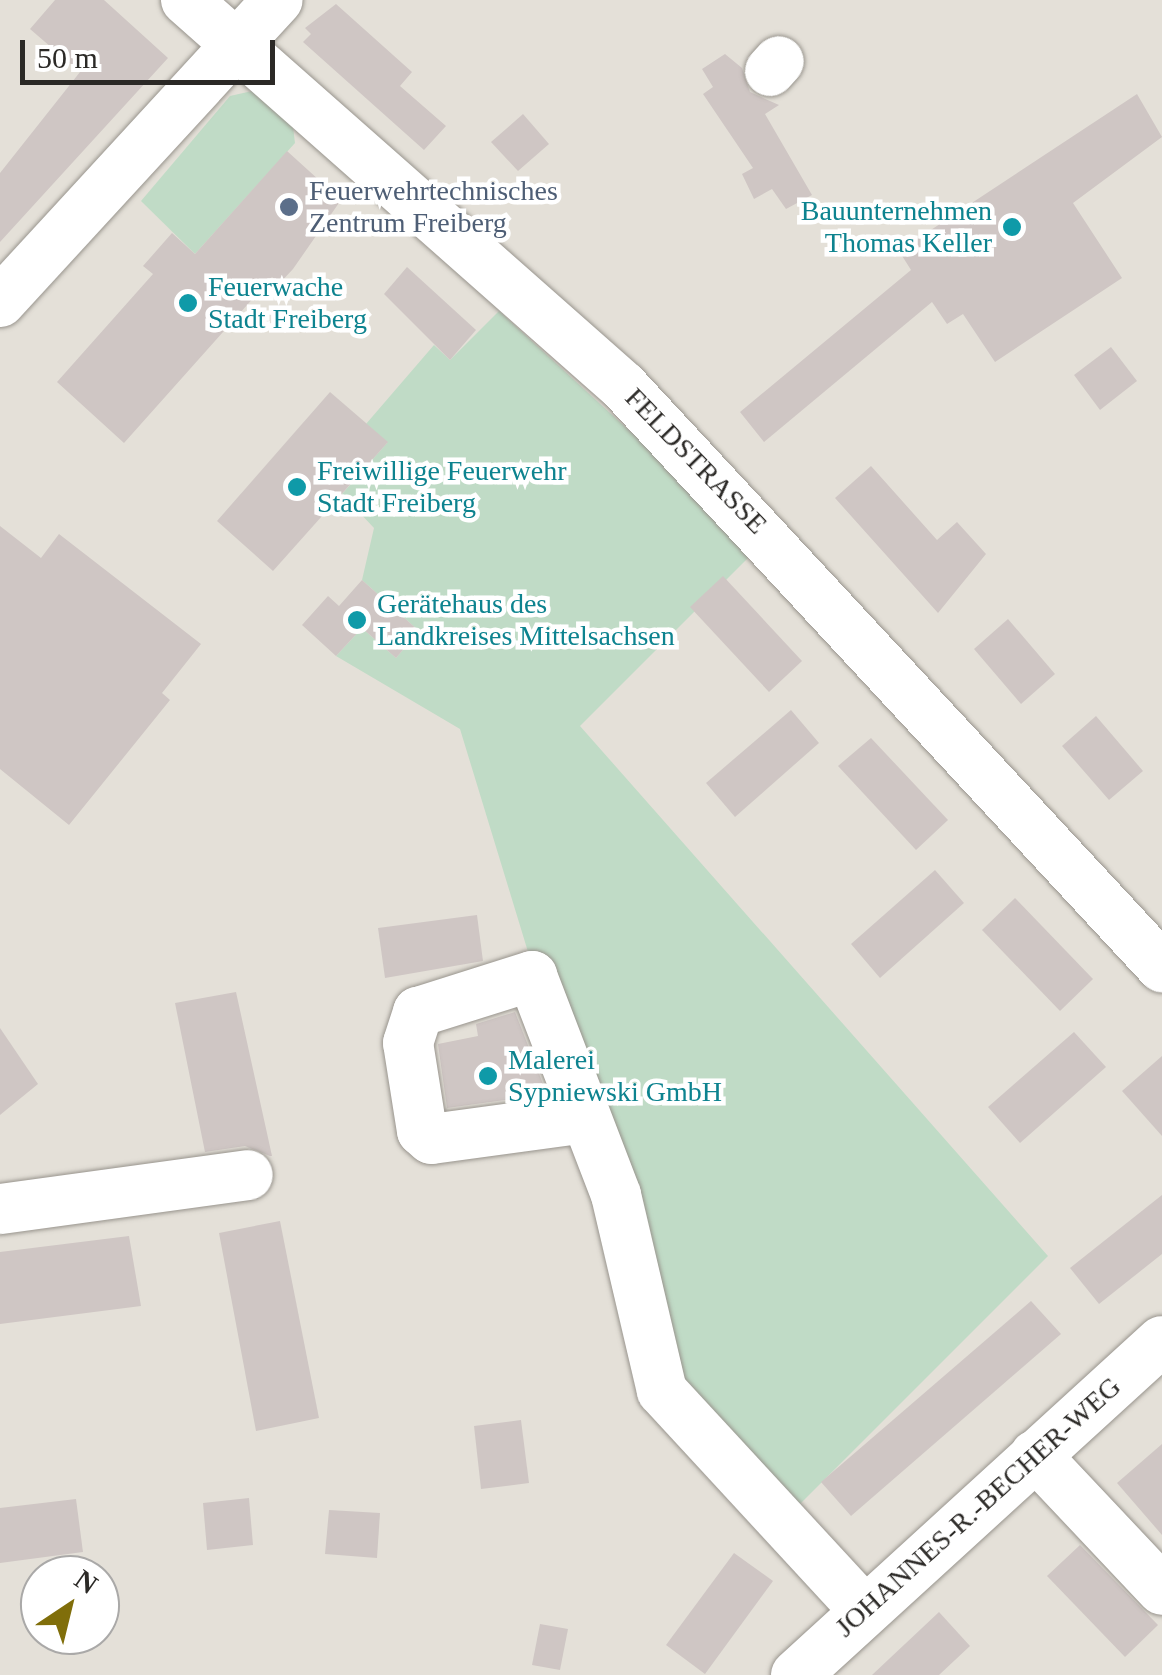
<!DOCTYPE html>
<html>
<head>
<meta charset="utf-8">
<style>
  body { margin:0 }
  #map { position:relative; width:1162px; height:1675px; overflow:hidden; background:#e4e0d8; font-family:"Times New Roman",serif }
  div>[style] { position:absolute }
  .green>* { inset:0; background:#c0dbc6 }
  .building>* { inset:0; background:#cfc6c4 }
  .roads { filter:drop-shadow(0 0 2px #98948d) drop-shadow(0 0 2px #98948d) }
  .minor>* { height:50px; margin:-25px; padding:0 25px; transform-origin:25px; border-radius:25px; background:#fff }
  .dots>* { width:28px; height:28px; translate:-50% -50%; box-sizing:border-box; border:5px solid #fff; border-radius:50% }
  span { translate:-50% -50%; white-space:nowrap; text-align:center; line-height:1.15; -webkit-text-stroke:9px #fff; paint-order:stroke }
  .service-label { font-size:28px; color:#4e5e75 }
  .left { translate:0 -50%; text-align:left }
  .culture-label { font-size:28px; color:#0d838f }
  .right { translate:-100% -50%; text-align:right }
  .street-label { font-size:28px; color:#2b2926 }
  .north { position:absolute; left:20px; top:1555px; width:100px; height:100px; box-sizing:border-box; background:#fff; border:2px solid #aaa9a8; border-radius:50%; rotate:35deg; font-size:28px; font-weight:700; line-height:40px; text-align:center; color:#2b2926 }
  .north::after { content:''; display:block; margin:auto; width:35px; height:45px; background:#806e0a; clip-path:polygon(50% 0,100% 100%,50% 72%,0 100%) }
  .scale { position:absolute; left:20px; top:40px; width:255px; height:45px; box-sizing:border-box; border:5px solid #2b2926; border-top:0; padding-left:12px; font-size:30px; line-height:35px; white-space:nowrap; color:#2b2926; -webkit-text-stroke:8px #fff; paint-order:stroke }
</style>
</head>
<body>
<div id="map">
  <div class="green">
    <i style="clip-path:polygon(252px 91px,293px 127px,295px 143px,195px 254px,141px 201px,230px 96px)"></i>
    <i style="clip-path:polygon(499px 311px,708px 503px,770px 536px,580px 726px,1048px 1256px,782px 1522px,662px 1391px,460px 729px,336px 656px,362px 628px,396px 658px,419px 631px,362px 580px,374px 528px,342px 494px,387px 443px,366px 424px,434px 345px,450px 360px)"></i>
  </div>
  <div class="building">
    <i style="clip-path:polygon(55px 0,104px 0,168px 58px,0 242px,0 173px,80px 72px,30px 29px)"></i>
    <i style="clip-path:polygon(336px 4px,412px 72px,400px 86px,446px 126px,424px 150px,303px 42px,311px 34px,305px 28px)"></i>
    <i style="clip-path:polygon(725px 54px,742px 68px,750px 92px,779px 105px,765px 114px,812px 195px,786px 209px,772px 189px,754px 199px,742px 174px,753px 168px,703px 94px,713px 87px,702px 69px)"></i>
    <i style="clip-path:polygon(1137px 94px,1162px 137px,1073px 203px,1122px 278px,995px 362px,963px 314px,947px 324px,932px 302px,764px 442px,740px 412px,911px 270px,899px 251px)"></i>
    <i style="clip-path:polygon(523px 114px,549px 144px,518px 171px,491px 142px)"></i>
    <i style="clip-path:polygon(287px 151px,341px 200px,293px 269px,279px 284px,272px 277px,124px 443px,57px 382px,153px 274px,143px 266px,172px 233px,195px 254px)"></i>
    <i style="clip-path:polygon(407px 267px,476px 330px,450px 360px,384px 294px)"></i>
    <i style="clip-path:polygon(1111px 347px,1137px 381px,1100px 410px,1074px 375px)"></i>
    <i style="clip-path:polygon(330px 392px,388px 442px,273px 571px,217px 521px)"></i>
    <i style="clip-path:polygon(871px 466px,937px 540px,957px 522px,986px 554px,938px 613px,835px 498px)"></i>
    <i style="clip-path:polygon(0 526px,41px 558px,59px 534px,201px 644px,162px 693px,170px 700px,69px 825px,0 769px)"></i>
    <i style="clip-path:polygon(723px 576px,802px 661px,769px 692px,690px 607px)"></i>
    <i style="clip-path:polygon(362px 580px,419px 631px,396px 658px,362px 628px,336px 656px,302px 625px,328px 596px,339px 606px)"></i>
    <i style="clip-path:polygon(1008px 619px,1055px 674px,1021px 704px,974px 649px)"></i>
    <i style="clip-path:polygon(791px 710px,819px 743px,735px 817px,706px 783px)"></i>
    <i style="clip-path:polygon(1096px 716px,1143px 771px,1109px 800px,1062px 746px)"></i>
    <i style="clip-path:polygon(871px 738px,948px 820px,916px 850px,838px 766px)"></i>
    <i style="clip-path:polygon(935px 870px,964px 903px,880px 978px,851px 944px)"></i>
    <i style="clip-path:polygon(1015px 898px,1093px 979px,1060px 1011px,982px 930px)"></i>
    <i style="clip-path:polygon(477px 915px,483px 961px,385px 978px,378px 928px)"></i>
    <i style="clip-path:polygon(236px 992px,272px 1156px,270px 1156px,245px 1146px,205px 1152px,175px 1003px)"></i>
    <i style="clip-path:polygon(515px 1012px,547px 1094px,447px 1108px,438px 1044px,478px 1036px,476px 1024px)"></i>
    <i style="clip-path:polygon(0 1028px,38px 1084px,0 1115px)"></i>
    <i style="clip-path:polygon(1074px 1032px,1106px 1067px,1020px 1143px,988px 1107px)"></i>
    <i style="clip-path:polygon(1162px 1056px,1162px 1136px,1122px 1091px)"></i>
    <i style="clip-path:polygon(1162px 1195px,1162px 1254px,1099px 1304px,1070px 1268px)"></i>
    <i style="clip-path:polygon(280px 1221px,319px 1418px,256px 1431px,219px 1233px)"></i>
    <i style="clip-path:polygon(129px 1236px,141px 1306px,0 1324px,0 1252px)"></i>
    <i style="clip-path:polygon(1031px 1301px,1061px 1334px,851px 1516px,821px 1482px)"></i>
    <i style="clip-path:polygon(521px 1420px,529px 1483px,481px 1489px,474px 1426px)"></i>
    <i style="clip-path:polygon(1162px 1444px,1162px 1535px,1117px 1483px)"></i>
    <i style="clip-path:polygon(249px 1498px,253px 1545px,207px 1550px,203px 1503px)"></i>
    <i style="clip-path:polygon(76px 1499px,83px 1552px,0 1563px,0 1508px)"></i>
    <i style="clip-path:polygon(329px 1510px,380px 1513px,377px 1558px,325px 1554px)"></i>
    <i style="clip-path:polygon(1080px 1545px,1158px 1625px,1125px 1657px,1047px 1576px)"></i>
    <i style="clip-path:polygon(734px 1553px,773px 1581px,705px 1674px,666px 1645px)"></i>
    <i style="clip-path:polygon(939px 1612px,970px 1646px,939px 1675px,872px 1675px)"></i>
    <i style="clip-path:polygon(540px 1624px,568px 1629px,560px 1670px,532px 1665px)"></i>
  </div>
  <div class="roads">
    <div class="minor">
      <i style="left:186px;top:0;width:583px;rotate:41.45deg"></i>
      <i style="left:623px;top:386px;width:793px;rotate:47.15deg"></i>
      <i style="left:770px;top:71px;width:13px;rotate:-48deg"></i>
      <i style="left:0;top:302px;width:410px;rotate:-47.4deg"></i>
      <i style="left:586px;top:1118px;width:156px;rotate:172.3deg"></i>
      <i style="left:431px;top:1139px;width:12px;rotate:-138deg"></i>
      <i style="left:422px;top:1131px;width:89px;rotate:-99deg"></i>
      <i style="left:408px;top:1043px;width:33px;rotate:-72deg"></i>
      <i style="left:418px;top:1012px;width:120px;rotate:-17.5deg"></i>
      <i style="left:532px;top:976px;width:235px;rotate:69deg"></i>
      <i style="left:616px;top:1195px;width:201px;rotate:76.8deg"></i>
      <i style="left:662px;top:1391px;width:297px;rotate:47.3deg"></i>
      <i style="left:0;top:1209px;width:250px;rotate:-7.8deg"></i>
      <i style="left:1035px;top:1455px;width:185px;rotate:46.7deg"></i>
      <i style="left:796px;top:1675px;width:495px;rotate:-42.4deg"></i>
    </div>
  </div>
  <div class="dots">
    <i style="left:289px;top:207px;background:#5c6f8a"></i>
    <i style="left:1012px;top:227px;background:#0f9aa8"></i>
    <i style="left:188px;top:303px;background:#0f9aa8"></i>
    <i style="left:297px;top:487px;background:#0f9aa8"></i>
    <i style="left:357px;top:620px;background:#0f9aa8"></i>
    <i style="left:488px;top:1076px;background:#0f9aa8"></i>
  </div>
  <div class="service-label">
    <span class="left" style="left:309px;top:207px">Feuerwehrtechnisches<br>Zentrum Freiberg</span>
  </div>
  <div class="culture-label">
    <span class="right" style="left:992px;top:227px">Bauunternehmen<br>Thomas Keller</span>
    <span class="left" style="left:208px;top:303px">Feuerwache<br>Stadt Freiberg</span>
    <span class="left" style="left:317px;top:487px">Freiwillige Feuerwehr<br>Stadt Freiberg</span>
    <span class="left" style="left:377px;top:620px">Gerätehaus des<br>Landkreises Mittelsachsen</span>
    <span class="left" style="left:508px;top:1076px">Malerei<br>Sypniewski GmbH</span>
  </div>
  <div class="street-label">
    <span style="left:696px;top:461px;rotate:46deg">FELDSTRASSE</span>
    <span style="left:978px;top:1507px;rotate:-42deg">JOHANNES-R.-BECHER-WEG</span>
  </div>
  <div class="north">N</div>
  <div class="scale">50 m</div>
</div>
</body>
</html>
